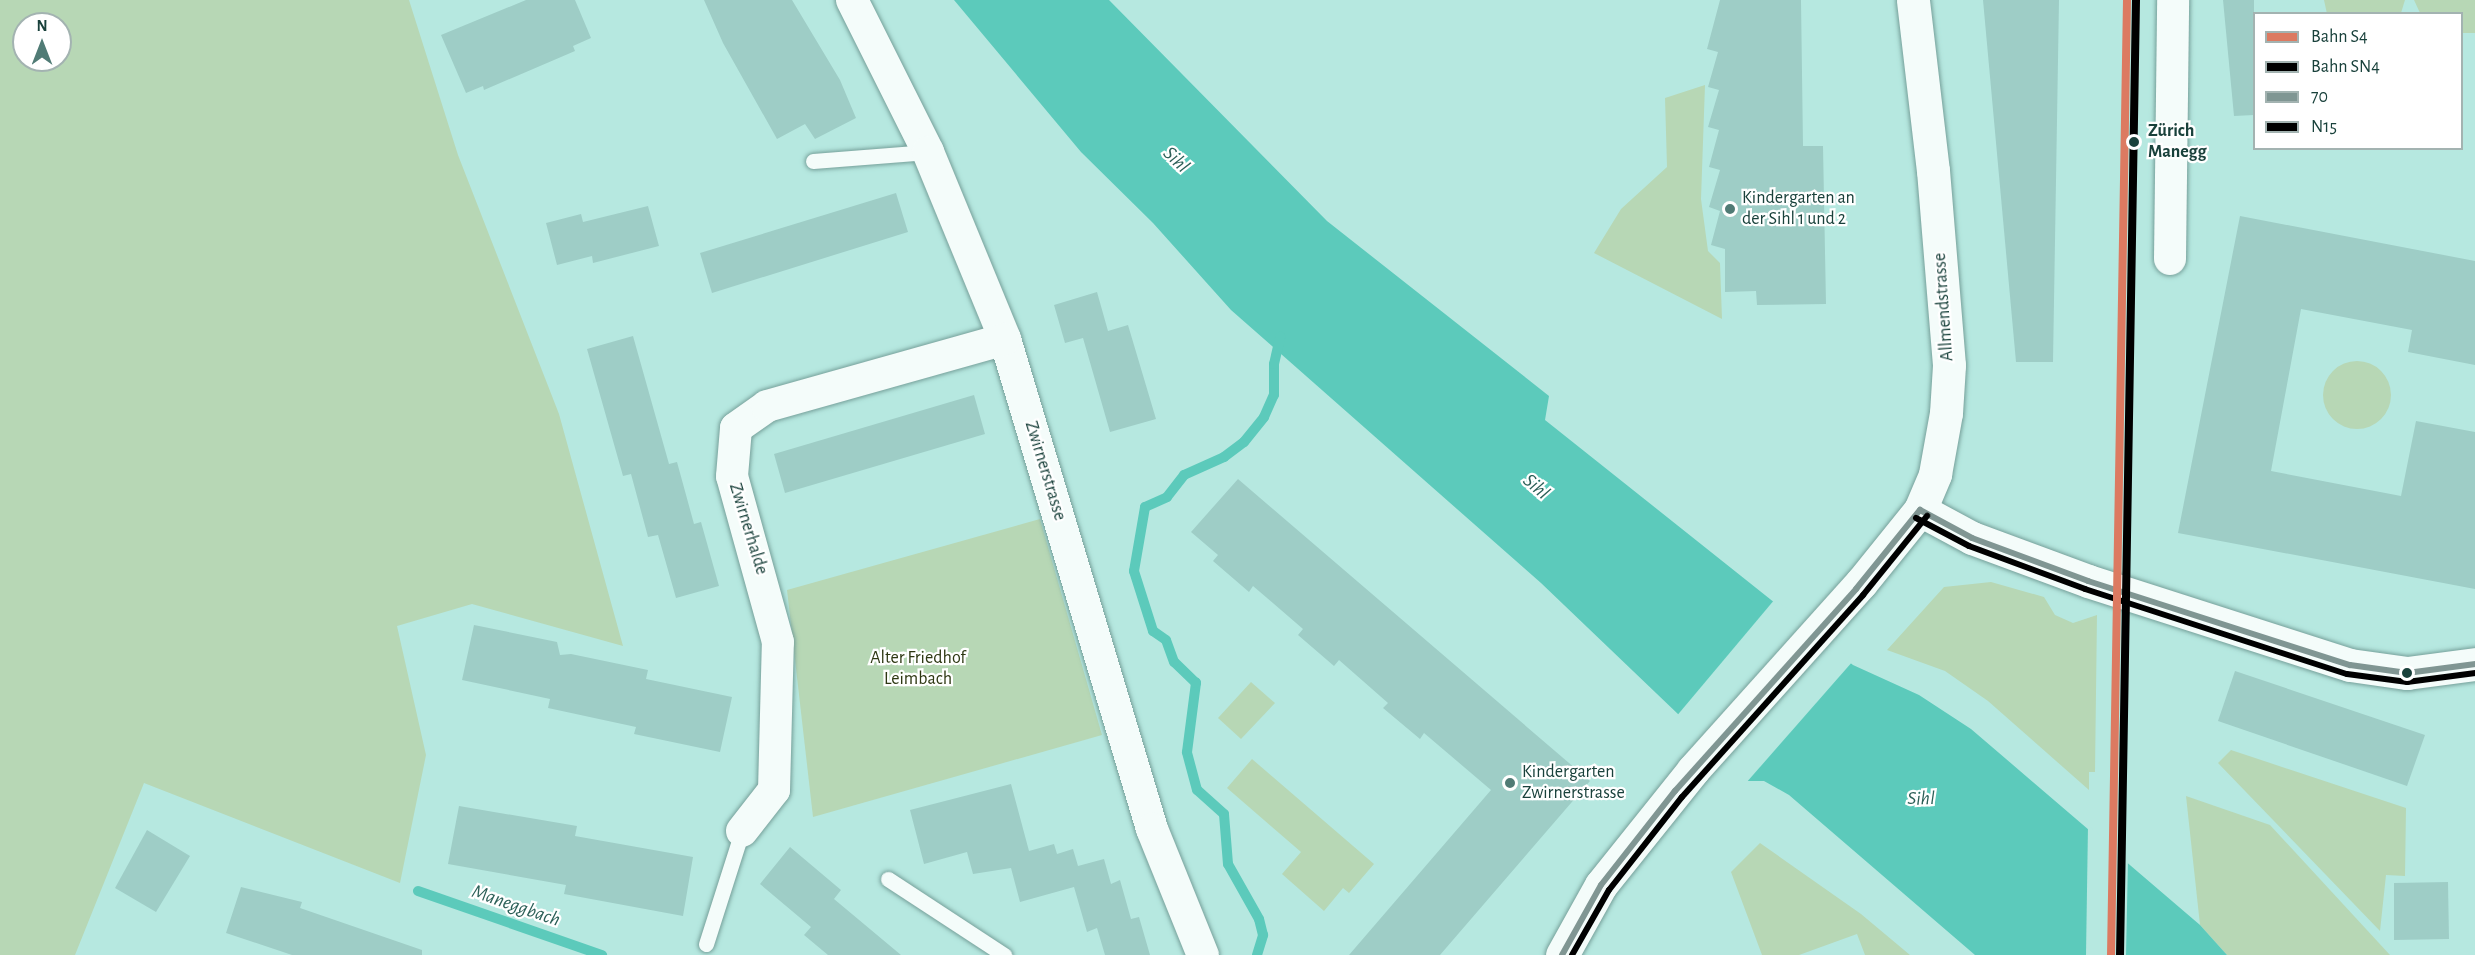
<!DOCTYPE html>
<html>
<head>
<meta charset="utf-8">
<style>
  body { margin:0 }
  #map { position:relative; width:2475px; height:955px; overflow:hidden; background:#b6e8e0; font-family:"Alegreya Sans",sans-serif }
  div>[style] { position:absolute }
  .green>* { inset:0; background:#b7d7b5 }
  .round { border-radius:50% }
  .water>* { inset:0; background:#5ccabb }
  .pier>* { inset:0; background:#b6e8e0 }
  .stream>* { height:10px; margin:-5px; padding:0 5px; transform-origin:5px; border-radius:5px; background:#5ccabb }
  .building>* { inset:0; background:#9ecdc6 }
  .roads { filter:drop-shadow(0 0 2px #76a09a) drop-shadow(0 0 2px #76a09a) }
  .service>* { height:15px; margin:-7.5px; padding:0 7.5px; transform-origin:7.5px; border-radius:7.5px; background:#f4fcfa }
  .minor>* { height:32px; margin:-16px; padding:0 16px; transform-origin:16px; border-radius:16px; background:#f4fcfa }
  .secondary>* { height:33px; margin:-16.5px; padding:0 16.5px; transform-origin:16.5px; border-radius:16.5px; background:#f4fcfa }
  .primary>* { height:33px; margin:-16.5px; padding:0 16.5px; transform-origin:16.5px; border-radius:16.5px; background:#f4fcfa }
  .bus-1>* { height:6px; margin:-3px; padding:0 3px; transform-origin:3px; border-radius:3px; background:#809693 }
  .bus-2>* { height:6px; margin:-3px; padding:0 3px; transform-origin:3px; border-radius:3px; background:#000 }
  .rail-1>* { height:8px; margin:-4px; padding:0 4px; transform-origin:4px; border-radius:4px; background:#dc7a61 }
  .rail-2>* { height:8px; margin:-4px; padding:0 4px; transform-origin:4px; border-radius:4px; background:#000 }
  .dots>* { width:16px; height:16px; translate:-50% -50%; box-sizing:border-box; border:3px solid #fff; border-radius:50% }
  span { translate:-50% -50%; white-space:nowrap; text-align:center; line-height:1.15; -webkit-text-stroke:4.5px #fff; paint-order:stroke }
  .stop-label { font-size:18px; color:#19413b; font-weight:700 }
  .left { translate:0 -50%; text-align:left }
  .poi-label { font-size:18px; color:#19413b }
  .street-label { font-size:18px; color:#19413b }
  .park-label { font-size:18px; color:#2d3712 }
  .water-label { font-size:20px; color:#2b5f57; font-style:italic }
  .legend { position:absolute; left:2253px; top:12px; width:210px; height:138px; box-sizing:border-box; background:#fff; border:2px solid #a3b3b1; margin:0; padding:8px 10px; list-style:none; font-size:18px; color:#19413b }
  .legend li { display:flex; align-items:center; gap:12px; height:30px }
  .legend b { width:30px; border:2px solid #a3b3b1 }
  .north { position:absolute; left:12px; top:12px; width:60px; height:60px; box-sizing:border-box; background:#fff; border:2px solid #a3b3b1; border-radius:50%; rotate:0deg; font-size:16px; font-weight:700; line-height:24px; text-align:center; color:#19413b }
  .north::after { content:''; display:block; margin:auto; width:21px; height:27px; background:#507b75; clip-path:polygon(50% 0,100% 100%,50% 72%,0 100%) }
</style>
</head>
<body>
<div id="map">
  <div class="green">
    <i style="clip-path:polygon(evenodd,0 0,409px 0,458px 155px,559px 414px,623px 646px,472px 604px,397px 626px,426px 755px,400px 883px,144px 783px,75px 955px,0 955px,0 0,24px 24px,60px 24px,60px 60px,24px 60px,24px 24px)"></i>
    <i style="clip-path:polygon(2324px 0,2405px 0,2401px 13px,2327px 14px)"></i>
    <i style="clip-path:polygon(2414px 0,2475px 0,2475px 33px,2462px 33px,2462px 14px,2420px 13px)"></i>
    <i style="clip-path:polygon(1705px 85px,1701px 199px,1708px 251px,1720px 263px,1722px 319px,1594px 253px,1621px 209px,1667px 167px,1665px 98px)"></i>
    <i class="round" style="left:2323px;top:361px;width:68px;height:68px"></i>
    <i style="clip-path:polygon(1040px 519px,1102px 735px,813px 817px,787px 590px)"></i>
    <i style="clip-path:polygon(1991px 582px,2044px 597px,2055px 615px,2073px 623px,2097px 615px,2095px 772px,2089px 772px,2089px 790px,1988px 701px,1945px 671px,1887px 650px,1944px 587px)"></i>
    <i style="clip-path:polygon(1251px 682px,1275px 703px,1241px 739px,1218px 718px)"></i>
    <i style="clip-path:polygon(2231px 750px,2406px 808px,2405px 876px,2386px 875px,2380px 931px,2218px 763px)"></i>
    <i style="clip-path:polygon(1252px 759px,1374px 864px,1349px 893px,1343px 888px,1324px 911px,1282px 874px,1301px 852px,1227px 788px)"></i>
    <i style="clip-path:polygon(2186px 796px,2270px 825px,2390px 955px,2227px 955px,2200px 925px)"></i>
    <i style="clip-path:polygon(1760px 843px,1861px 914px,1910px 955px,1865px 955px,1857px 934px,1799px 955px,1762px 955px,1731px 872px)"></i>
  </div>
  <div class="water">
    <i style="clip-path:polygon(954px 0,1109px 0,1327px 221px,1549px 396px,1545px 420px,1853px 665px,1919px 695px,1971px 729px,2200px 925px,2227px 955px,1975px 955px,1789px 795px,1764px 781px,1748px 781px,1541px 583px,1231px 310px,1153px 223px,1081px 152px)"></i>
  </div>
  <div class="pier">
    <i style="clip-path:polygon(1775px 599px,1853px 661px,1746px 783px,1675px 718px)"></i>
    <i style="clip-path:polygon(2088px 825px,2128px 859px,2126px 955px,2086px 955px)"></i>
  </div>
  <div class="stream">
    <i style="left:418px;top:891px;width:195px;rotate:19.2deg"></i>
    <i style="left:1257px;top:955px;width:21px;rotate:-73deg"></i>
    <i style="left:1263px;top:935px;width:16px;rotate:-104deg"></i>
    <i style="left:1259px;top:919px;width:63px;rotate:-119.4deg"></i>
    <i style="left:1228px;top:864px;width:50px;rotate:-94.6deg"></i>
    <i style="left:1224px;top:814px;width:36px;rotate:-138deg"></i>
    <i style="left:1197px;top:790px;width:39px;rotate:-105deg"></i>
    <i style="left:1187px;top:752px;width:70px;rotate:-82.6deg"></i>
    <i style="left:1196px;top:683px;width:30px;rotate:-136deg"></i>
    <i style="left:1174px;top:662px;width:23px;rotate:-110deg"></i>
    <i style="left:1166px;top:640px;width:16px;rotate:-145deg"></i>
    <i style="left:1153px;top:631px;width:63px;rotate:-107.6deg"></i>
    <i style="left:1134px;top:571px;width:65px;rotate:-80.2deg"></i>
    <i style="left:1145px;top:507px;width:24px;rotate:-24deg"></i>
    <i style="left:1167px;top:497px;width:28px;rotate:-52deg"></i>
    <i style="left:1184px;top:475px;width:44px;rotate:-24.2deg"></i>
    <i style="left:1224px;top:457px;width:25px;rotate:-37deg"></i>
    <i style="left:1244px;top:442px;width:32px;rotate:-51deg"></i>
    <i style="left:1264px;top:417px;width:24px;rotate:-66deg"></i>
    <i style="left:1274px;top:395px;width:31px;rotate:-90deg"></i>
    <i style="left:1274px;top:364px;width:28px;rotate:-77deg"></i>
  </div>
  <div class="building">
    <i style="clip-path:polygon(526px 0,575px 0,591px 38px,573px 46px,575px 51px,484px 90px,483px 86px,466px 93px,441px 35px)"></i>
    <i style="clip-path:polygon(704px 0,792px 0,840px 80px,856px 118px,815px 139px,805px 124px,777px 139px,723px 43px)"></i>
    <i style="clip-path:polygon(1720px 0,1801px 0,1803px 146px,1823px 146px,1826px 304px,1757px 305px,1756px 291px,1725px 292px,1725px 249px,1711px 245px,1720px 211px,1709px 207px,1720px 170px,1709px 167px,1719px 130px,1708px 127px,1719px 90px,1708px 87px,1718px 52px,1707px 49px)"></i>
    <i style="clip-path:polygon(1983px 0,2059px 0,2053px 362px,2016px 362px)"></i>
    <i style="clip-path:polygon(2223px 0,2254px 0,2254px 115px,2234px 116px)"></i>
    <i style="clip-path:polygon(896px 193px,908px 232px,712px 293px,700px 253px)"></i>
    <i style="clip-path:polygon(648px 206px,659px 246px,593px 263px,592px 256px,557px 265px,546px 223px,581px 214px,583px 222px)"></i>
    <i style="clip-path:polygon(2240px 216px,2475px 261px,2475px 365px,2408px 352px,2412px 330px,2301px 309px,2271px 471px,2401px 496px,2416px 421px,2475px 432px,2475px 589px,2178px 533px)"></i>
    <i style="clip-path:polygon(1097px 292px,1108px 331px,1128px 325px,1156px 419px,1110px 432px,1083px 338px,1065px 343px,1054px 305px)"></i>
    <i style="clip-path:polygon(633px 336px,669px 464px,677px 462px,694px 524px,701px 522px,719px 586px,676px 598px,658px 535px,648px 537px,631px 474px,623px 476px,587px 349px)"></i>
    <i style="clip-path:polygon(974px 395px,985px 434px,785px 493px,774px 454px)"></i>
    <i style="clip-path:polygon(1238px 479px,1590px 781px,1440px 955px,1349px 955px,1491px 790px,1424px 733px,1420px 739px,1383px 708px,1388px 703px,1339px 660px,1334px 666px,1298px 635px,1303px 629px,1253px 586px,1249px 592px,1213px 561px,1218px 555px,1191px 532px)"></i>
    <i style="clip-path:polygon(474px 625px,557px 642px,560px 655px,571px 654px,648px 670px,646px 679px,732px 697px,720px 752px,634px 734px,636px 727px,548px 708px,550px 699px,462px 680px)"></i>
    <i style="clip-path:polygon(2235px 671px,2425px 735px,2407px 786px,2218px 721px)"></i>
    <i style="clip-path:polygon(1011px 784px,1029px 851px,1054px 844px,1057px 854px,1073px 849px,1078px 866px,1104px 859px,1111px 884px,1120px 880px,1131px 919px,1139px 917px,1150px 955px,1105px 955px,1097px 928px,1087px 932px,1074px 887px,1020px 902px,1011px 868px,973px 874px,967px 852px,924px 864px,910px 810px)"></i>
    <i style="clip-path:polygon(459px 806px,577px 826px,575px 836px,693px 857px,683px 916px,564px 894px,566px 885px,448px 864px)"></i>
    <i style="clip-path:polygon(147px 830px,190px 856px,156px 912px,115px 888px)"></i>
    <i style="clip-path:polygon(790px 847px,841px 890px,834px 899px,901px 955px,828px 955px,804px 935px,811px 927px,760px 884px)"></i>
    <i style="clip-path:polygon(2448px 882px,2449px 939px,2394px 940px,2394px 883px)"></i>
    <i style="clip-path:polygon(241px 887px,302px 902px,300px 908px,422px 950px,422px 955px,292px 955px,226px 933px)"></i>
  </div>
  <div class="roads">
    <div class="service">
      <i style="left:813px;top:161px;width:115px;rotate:-4.5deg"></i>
      <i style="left:888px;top:879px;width:139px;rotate:33.2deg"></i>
      <i style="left:706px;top:944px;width:119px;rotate:-72.3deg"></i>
    </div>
    <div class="minor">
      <i style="left:852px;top:0;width:170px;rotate:63.4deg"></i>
      <i style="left:928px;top:152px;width:202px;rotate:67.6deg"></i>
      <i style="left:1005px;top:339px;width:512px;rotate:73.3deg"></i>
      <i style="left:1152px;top:829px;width:136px;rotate:68deg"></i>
      <i style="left:2170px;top:259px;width:259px;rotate:-89.3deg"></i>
      <i style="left:742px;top:831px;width:52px;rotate:-52deg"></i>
      <i style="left:774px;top:790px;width:148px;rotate:-88.5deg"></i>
      <i style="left:778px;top:642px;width:172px;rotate:-105.5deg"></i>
      <i style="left:732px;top:476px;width:48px;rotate:-85.2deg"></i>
      <i style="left:736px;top:428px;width:38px;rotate:-35deg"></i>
      <i style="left:767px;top:406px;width:247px;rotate:-15.7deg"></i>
    </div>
    <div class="secondary">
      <i style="left:1920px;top:510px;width:59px;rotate:28.3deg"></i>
      <i style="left:1972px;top:538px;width:124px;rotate:20.3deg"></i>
      <i style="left:2088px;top:581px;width:275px;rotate:17.8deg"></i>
      <i style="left:2350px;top:665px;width:58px;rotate:8deg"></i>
      <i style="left:2407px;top:673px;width:69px;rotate:-7.5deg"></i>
    </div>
    <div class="primary">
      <i style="left:1562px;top:955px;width:80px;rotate:-60.9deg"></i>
      <i style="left:1601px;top:885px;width:147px;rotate:-51.3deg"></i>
      <i style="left:1693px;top:770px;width:251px;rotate:-48.1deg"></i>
      <i style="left:1861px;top:583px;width:94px;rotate:-51.1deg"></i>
      <i style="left:1920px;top:510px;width:39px;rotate:-67deg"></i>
      <i style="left:1935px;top:474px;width:62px;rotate:-79.8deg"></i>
      <i style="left:1946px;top:413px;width:48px;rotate:-86.4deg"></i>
      <i style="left:1949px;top:365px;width:195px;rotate:-94.7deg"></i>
      <i style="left:1933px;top:171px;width:172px;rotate:-96.7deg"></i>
    </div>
  </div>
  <div class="bus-1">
    <i style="left:1920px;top:510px;width:59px;rotate:28.3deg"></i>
    <i style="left:1972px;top:538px;width:124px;rotate:20.3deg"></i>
    <i style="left:2088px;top:581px;width:275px;rotate:17.8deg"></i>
    <i style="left:2350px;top:665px;width:58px;rotate:8deg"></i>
    <i style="left:2407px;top:673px;width:69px;rotate:-7.5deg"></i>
    <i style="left:1562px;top:955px;width:80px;rotate:-60.9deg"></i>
    <i style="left:1601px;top:885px;width:120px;rotate:-51.8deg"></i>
    <i style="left:1675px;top:791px;width:271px;rotate:-48.1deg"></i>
    <i style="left:1856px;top:589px;width:102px;rotate:-51deg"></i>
  </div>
  <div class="bus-2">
    <i style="left:1916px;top:518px;width:60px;rotate:27.8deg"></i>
    <i style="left:1969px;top:546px;width:124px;rotate:20.3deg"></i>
    <i style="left:2085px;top:589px;width:275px;rotate:18deg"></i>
    <i style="left:2347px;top:674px;width:61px;rotate:7.6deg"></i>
    <i style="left:2407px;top:682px;width:69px;rotate:-7.5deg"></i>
    <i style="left:1572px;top:955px;width:75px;rotate:-60.4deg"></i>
    <i style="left:1609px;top:890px;width:118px;rotate:-51.9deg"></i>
    <i style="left:1682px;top:797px;width:271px;rotate:-48.1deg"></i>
    <i style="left:1863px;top:595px;width:102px;rotate:-51deg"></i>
  </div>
  <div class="rail-1">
    <i style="left:2111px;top:955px;width:955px;rotate:-89.04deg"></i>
  </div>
  <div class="rail-2">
    <i style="left:2120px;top:955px;width:955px;rotate:-89.04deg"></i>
  </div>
  <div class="dots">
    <i style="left:2134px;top:142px;background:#19413b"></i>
    <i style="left:1730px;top:209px;background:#507b75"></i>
    <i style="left:2407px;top:673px;background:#19413b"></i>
    <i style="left:1510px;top:783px;background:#507b75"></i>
  </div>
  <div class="stop-label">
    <span class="left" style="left:2148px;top:142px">Zürich<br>Manegg</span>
  </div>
  <div class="poi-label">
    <span class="left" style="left:1742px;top:209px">Kindergarten an<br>der Sihl 1 und 2</span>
    <span class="left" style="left:1522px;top:783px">Kindergarten<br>Zwirnerstrasse</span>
  </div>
  <div class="street-label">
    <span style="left:1944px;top:307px;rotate:-94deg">Allmendstrasse</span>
    <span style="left:1045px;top:471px;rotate:73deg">Zwirnerstrasse</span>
    <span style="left:748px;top:529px;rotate:73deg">Zwirnerhalde</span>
  </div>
  <div class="park-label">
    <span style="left:918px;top:669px">Alter Friedhof<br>Leimbach</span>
  </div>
  <div class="water-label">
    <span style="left:1176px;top:160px;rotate:44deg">Sihl</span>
    <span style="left:1536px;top:487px;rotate:41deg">Sihl</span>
    <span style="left:1921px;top:798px">Sihl</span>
    <span style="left:516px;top:906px;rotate:19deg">Maneggbach</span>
  </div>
  <ul class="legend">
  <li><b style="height:8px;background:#dc7a61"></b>Bahn S4</li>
  <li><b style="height:8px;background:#000"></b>Bahn SN4</li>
  <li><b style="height:8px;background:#809693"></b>70</li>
  <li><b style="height:8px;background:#000"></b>N15</li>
  </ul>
  <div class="north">N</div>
</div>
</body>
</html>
